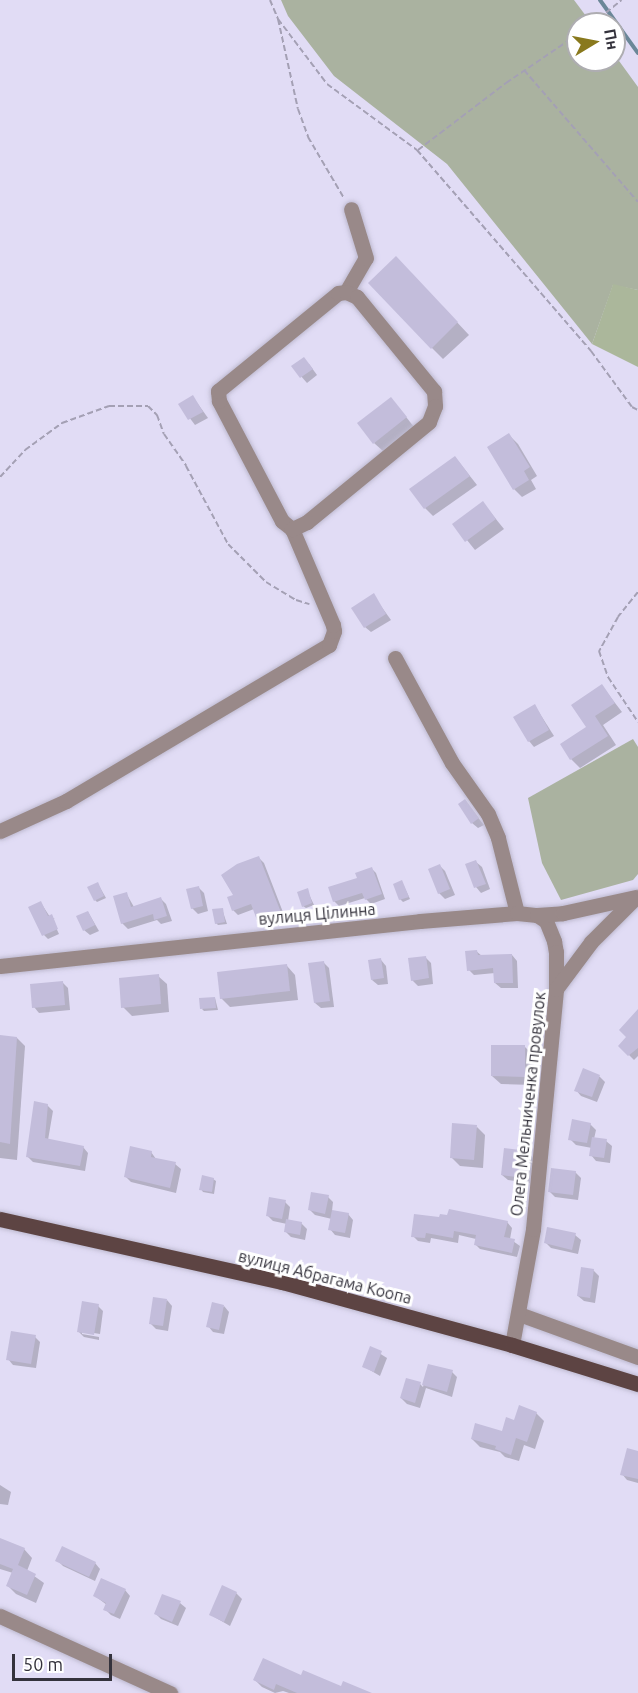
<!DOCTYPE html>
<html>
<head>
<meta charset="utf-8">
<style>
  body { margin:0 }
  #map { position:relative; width:638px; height:1693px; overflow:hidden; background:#e1dcf5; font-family:Ubuntu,sans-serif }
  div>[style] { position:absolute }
  .green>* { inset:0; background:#aab2a0 }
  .forest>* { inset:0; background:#abb79b }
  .shadow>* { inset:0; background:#0003 }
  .stream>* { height:4px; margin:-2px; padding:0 2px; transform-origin:2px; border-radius:2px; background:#6b8798 }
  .building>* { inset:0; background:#c3bddb }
  .path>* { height:2px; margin-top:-1px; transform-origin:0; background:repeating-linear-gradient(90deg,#a4a0b4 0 6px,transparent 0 9px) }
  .roads { filter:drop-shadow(0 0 2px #bebad0) drop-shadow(0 0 2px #bebad0) }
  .minor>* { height:15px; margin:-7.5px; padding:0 7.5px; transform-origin:7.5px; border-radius:7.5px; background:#998989 }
  .major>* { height:15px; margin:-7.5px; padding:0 7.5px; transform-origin:7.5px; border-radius:7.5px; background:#5d4443 }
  span { translate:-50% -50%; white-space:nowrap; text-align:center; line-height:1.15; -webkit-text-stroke:6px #fff; paint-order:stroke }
  .street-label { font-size:16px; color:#34323c }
  .north { position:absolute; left:566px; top:12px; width:60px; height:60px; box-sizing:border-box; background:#fff; border:2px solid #aeadb1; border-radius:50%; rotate:80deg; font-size:16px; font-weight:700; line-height:24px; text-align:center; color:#34323c }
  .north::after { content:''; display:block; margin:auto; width:21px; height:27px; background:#89791d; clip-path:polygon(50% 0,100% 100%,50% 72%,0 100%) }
  .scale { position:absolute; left:12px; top:1654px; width:100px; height:27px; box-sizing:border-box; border:3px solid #34323c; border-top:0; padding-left:8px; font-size:18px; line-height:21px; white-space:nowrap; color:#34323c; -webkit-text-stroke:4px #fff; paint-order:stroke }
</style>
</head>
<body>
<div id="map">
  <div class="green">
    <i style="clip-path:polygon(281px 0,574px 0,592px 24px,578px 24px,578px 60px,614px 60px,614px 54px,638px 87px,638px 290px,613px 285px,592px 344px,447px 164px,334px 76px,288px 16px)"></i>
    <i style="clip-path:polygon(633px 739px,638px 747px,638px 874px,633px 880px,561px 900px,542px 863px,528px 798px)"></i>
  </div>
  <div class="forest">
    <i style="clip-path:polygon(613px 284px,638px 290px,638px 367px,592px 344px)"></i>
  </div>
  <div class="shadow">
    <i style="clip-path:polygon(408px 270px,469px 335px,443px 359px,432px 348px)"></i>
    <i style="clip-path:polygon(309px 364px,317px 375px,307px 383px,293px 367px)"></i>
    <i style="clip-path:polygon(193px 397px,208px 418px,195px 425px,180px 405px)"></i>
    <i style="clip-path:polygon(399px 408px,414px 427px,383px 451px,374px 443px)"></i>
    <i style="clip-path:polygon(509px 435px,518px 444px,537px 476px,531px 480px,536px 489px,522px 497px,514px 489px)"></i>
    <i style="clip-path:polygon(455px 457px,477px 485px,433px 516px,425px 508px)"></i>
    <i style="clip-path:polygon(483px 503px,504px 529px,475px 550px,454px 524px)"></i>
    <i style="clip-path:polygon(373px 595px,391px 620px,371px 632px,365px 627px)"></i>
    <i style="clip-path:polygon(602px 686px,622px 712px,603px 725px,616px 745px,580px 768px,571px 759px,588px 728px)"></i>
    <i style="clip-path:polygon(535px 706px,554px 736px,534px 747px,529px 741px)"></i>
    <i style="clip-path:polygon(465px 801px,484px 825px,478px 828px,472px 823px)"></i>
    <i style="clip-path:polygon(259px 858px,264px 863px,286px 920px,264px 928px,254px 909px,238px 915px,233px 910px,235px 896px)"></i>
    <i style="clip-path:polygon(476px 862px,482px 867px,490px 889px,481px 893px,476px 887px)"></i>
    <i style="clip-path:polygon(440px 866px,445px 871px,455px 895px,445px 899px,439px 893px)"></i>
    <i style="clip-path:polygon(372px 869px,376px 873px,385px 899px,371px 904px,365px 898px,339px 906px,334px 901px)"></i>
    <i style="clip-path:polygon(402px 882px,410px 899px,403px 902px,400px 899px)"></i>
    <i style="clip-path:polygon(98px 884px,106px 898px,97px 902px,95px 900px)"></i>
    <i style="clip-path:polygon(198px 887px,204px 893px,208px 911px,198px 914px,192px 908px)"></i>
    <i style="clip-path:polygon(307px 890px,314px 905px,306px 908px,303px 906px)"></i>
    <i style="clip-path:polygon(126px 893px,134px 907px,161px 899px,166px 904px,172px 921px,161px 924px,157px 920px,128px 929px,122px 923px)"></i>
    <i style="clip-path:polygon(41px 903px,50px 917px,55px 919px,52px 919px,59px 934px,48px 939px,44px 935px)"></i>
    <i style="clip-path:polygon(222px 909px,227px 924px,218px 925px,216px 923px)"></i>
    <i style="clip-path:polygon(88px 912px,99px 931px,90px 935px,84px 930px)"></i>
    <i style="clip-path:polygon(476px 951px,482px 956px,512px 955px,517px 961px,518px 988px,501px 988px,495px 983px,495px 973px,474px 975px,469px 970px)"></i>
    <i style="clip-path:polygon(425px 957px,431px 963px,433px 984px,418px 986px,412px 980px)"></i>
    <i style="clip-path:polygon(381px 960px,386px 966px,388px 984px,378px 985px,372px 980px)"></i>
    <i style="clip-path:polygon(324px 963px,329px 968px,334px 1007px,321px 1008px,315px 1003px)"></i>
    <i style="clip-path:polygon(287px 966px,295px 975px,298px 1000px,230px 1007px,221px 998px)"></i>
    <i style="clip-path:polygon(158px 976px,167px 984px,169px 1012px,132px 1016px,123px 1007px)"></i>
    <i style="clip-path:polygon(62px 982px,68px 988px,70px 1010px,39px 1013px,34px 1007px)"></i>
    <i style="clip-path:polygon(215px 998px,218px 1010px,204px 1011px,202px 1009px)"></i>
    <i style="clip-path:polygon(638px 1022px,638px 1056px,634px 1060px,620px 1046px)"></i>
    <i style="clip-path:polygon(0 1037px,17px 1038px,25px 1046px,17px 1160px,0 1158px)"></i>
    <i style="clip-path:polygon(525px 1047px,534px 1056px,533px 1085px,501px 1084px,492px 1076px)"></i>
    <i style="clip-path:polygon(584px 1070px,600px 1077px,605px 1082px,597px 1102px,581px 1096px,576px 1090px)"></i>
    <i style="clip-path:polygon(47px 1105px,53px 1111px,48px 1140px,83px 1147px,88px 1153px,85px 1171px,33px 1162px,27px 1156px)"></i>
    <i style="clip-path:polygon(590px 1124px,596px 1130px,594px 1139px,606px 1141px,612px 1146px,610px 1163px,596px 1161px,591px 1155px,592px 1148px,576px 1145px,570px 1139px)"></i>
    <i style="clip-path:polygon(477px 1127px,485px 1135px,483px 1168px,460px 1166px,451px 1157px)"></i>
    <i style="clip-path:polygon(151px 1152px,156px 1159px,175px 1164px,181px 1169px,176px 1193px,131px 1182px,126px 1177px)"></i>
    <i style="clip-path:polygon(528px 1152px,533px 1158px,530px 1183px,508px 1180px,502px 1175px)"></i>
    <i style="clip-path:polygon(575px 1172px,581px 1178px,578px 1200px,555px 1197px,549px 1191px)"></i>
    <i style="clip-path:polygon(213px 1179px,216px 1181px,214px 1194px,203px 1192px,201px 1189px)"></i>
    <i style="clip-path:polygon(328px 1197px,333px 1202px,332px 1211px,348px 1214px,353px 1220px,350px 1238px,335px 1235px,330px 1229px,332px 1219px,315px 1215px,310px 1210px)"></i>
    <i style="clip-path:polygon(285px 1202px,290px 1207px,288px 1221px,301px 1223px,307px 1229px,305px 1240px,291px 1237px,286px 1232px,287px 1224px,273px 1221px,268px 1216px)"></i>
    <i style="clip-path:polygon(441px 1219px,507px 1222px,512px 1228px,510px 1239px,520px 1246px,517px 1257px,480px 1249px,475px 1244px,476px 1239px,459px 1235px,458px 1243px,431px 1238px,430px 1243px,418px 1241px,413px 1236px)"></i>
    <i style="clip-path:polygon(575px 1235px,581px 1240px,578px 1254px,551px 1248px,545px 1242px)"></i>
    <i style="clip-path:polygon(593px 1270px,599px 1276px,595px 1303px,584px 1301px,578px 1296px)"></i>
    <i style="clip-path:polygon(167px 1300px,172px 1306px,168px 1331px,156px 1329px,151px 1324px)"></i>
    <i style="clip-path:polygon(98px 1306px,103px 1311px,100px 1334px,82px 1331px,82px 1334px,99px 1337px,99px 1340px,84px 1337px,78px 1331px)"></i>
    <i style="clip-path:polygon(224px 1306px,229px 1312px,224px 1334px,213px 1332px,208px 1326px)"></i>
    <i style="clip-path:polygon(35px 1337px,40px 1342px,36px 1368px,13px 1365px,8px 1359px)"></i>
    <i style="clip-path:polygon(371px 1348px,387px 1358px,380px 1376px,363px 1366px)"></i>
    <i style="clip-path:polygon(429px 1365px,452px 1372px,457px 1377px,452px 1397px,426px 1388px,420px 1408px,407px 1404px,401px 1398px,420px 1384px,423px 1387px)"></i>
    <i style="clip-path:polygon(536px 1413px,544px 1421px,535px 1449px,524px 1445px,519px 1461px,505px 1457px,500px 1452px,480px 1447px,472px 1439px,502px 1432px,515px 1421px)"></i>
    <i style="clip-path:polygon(638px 1453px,638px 1483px,627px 1480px,622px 1474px)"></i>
    <i style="clip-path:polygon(0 1485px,11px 1492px,8px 1505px,0 1504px)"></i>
    <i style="clip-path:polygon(0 1540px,24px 1549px,32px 1558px,27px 1571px,44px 1583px,36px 1603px,16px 1594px,8px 1586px,13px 1573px,0 1569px)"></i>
    <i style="clip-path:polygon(57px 1560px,95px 1563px,100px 1569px,95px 1581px,63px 1566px)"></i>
    <i style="clip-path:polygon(125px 1590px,130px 1596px,120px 1619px,111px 1615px,105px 1609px,107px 1605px,95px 1596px)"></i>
    <i style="clip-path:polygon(236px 1593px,242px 1599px,230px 1626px,211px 1615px)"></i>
    <i style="clip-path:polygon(180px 1603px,186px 1608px,178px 1626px,161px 1619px,156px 1614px)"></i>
    <i style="clip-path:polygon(301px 1677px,342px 1688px,365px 1693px,289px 1693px,283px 1691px,275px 1693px,262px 1687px,255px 1680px)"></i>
  </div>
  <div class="stream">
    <i style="left:600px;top:0;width:65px;rotate:54.4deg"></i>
  </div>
  <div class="building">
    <i style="clip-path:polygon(396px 256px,458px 322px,431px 349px,368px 283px)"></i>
    <i style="clip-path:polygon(304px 357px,313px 369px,300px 378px,291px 366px)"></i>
    <i style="clip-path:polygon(193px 395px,203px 412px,188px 420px,178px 404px)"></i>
    <i style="clip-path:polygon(391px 397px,407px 417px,373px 444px,357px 423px)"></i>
    <i style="clip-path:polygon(509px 433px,530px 467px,524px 471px,529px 480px,513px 490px,487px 447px)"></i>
    <i style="clip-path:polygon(455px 456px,470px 476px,424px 509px,409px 489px)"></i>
    <i style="clip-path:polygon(483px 501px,496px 519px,465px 542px,452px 524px)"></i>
    <i style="clip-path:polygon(374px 593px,386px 614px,364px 628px,351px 608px)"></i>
    <i style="clip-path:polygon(602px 684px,615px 703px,595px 716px,608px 736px,570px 760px,560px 744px,586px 727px,571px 705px)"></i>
    <i style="clip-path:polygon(535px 704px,549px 730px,528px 742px,513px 717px)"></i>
    <i style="clip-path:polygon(465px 799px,479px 818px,471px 824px,458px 804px)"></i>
    <i style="clip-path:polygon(259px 856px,282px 915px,258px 923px,251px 904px,232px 911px,227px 897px,233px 895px,221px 875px,237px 864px)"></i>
    <i style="clip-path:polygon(476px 860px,486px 884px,474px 888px,465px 864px)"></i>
    <i style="clip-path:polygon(440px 864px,450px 889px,438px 894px,428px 869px)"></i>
    <i style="clip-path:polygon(372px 867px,382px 894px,365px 900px,362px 893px,333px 902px,328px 887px,357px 878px,355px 873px)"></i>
    <i style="clip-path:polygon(402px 880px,409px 897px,399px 900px,393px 884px)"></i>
    <i style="clip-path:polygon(98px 882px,104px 896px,94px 901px,87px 887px)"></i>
    <i style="clip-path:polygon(199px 886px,203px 906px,191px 909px,186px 889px)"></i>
    <i style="clip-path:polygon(308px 888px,312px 903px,302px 907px,297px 892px)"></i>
    <i style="clip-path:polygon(127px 892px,131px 907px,161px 897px,167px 916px,154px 920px,153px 914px,121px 924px,113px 896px)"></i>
    <i style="clip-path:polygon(41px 901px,48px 916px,52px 914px,58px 929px,42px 936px,28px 907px)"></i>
    <i style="clip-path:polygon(223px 908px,225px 922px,215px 924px,212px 909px)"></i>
    <i style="clip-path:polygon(88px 911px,95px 925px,83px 931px,76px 916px)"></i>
    <i style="clip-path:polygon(477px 950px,478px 955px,512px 954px,513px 983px,494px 983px,493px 968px,467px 971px,465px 951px)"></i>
    <i style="clip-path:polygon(426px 956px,429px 978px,411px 981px,408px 958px)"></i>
    <i style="clip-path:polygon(381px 958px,384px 978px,371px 980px,368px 960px)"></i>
    <i style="clip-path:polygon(324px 961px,330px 1001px,314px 1003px,308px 963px)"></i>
    <i style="clip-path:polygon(287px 964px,290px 991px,220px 999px,217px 972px)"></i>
    <i style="clip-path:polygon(159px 974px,161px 1004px,121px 1008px,119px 978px)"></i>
    <i style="clip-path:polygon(63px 981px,65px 1005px,32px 1008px,30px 984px)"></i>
    <i style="clip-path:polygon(215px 997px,216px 1008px,200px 1009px,199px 998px)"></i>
    <i style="clip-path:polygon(638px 1009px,638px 1048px,628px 1056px,618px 1046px,626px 1037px,619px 1030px)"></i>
    <i style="clip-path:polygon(0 1035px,17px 1037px,10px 1144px,0 1142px)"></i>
    <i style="clip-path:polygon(491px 1045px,525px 1045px,525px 1077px,491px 1076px)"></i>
    <i style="clip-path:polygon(583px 1068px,600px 1075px,592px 1097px,574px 1091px)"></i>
    <i style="clip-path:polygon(34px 1101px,48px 1104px,45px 1138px,84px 1146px,80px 1166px,26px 1157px)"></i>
    <i style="clip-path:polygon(572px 1119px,591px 1123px,587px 1143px,568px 1140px)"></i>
    <i style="clip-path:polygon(452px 1123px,477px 1125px,474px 1160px,450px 1158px)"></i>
    <i style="clip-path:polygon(592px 1137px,607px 1139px,604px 1158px,589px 1156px)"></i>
    <i style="clip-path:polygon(130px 1146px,152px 1151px,151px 1157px,176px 1162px,170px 1188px,124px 1177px)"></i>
    <i style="clip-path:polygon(504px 1148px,528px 1151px,525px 1178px,501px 1175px)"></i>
    <i style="clip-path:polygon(551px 1168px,576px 1171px,573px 1195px,548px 1192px)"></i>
    <i style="clip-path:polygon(202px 1175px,214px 1178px,212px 1192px,199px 1190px)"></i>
    <i style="clip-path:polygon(311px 1192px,329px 1195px,325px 1214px,308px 1210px)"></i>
    <i style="clip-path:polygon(269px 1197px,286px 1200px,282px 1219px,266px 1216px)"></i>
    <i style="clip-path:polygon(449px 1209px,508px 1221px,504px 1237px,515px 1239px,512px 1253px,474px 1245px,476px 1235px,454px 1231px,453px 1238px,426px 1233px,425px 1238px,411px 1237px,414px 1214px,439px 1217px,440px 1214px,447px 1215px)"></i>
    <i style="clip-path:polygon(332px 1210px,349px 1213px,345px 1233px,328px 1230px)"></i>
    <i style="clip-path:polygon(286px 1219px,302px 1222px,300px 1235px,284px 1232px)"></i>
    <i style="clip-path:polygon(547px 1227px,576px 1233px,572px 1250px,544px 1243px)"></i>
    <i style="clip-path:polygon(581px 1267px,594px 1269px,590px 1298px,577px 1296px)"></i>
    <i style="clip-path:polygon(153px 1297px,167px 1299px,163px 1326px,149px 1324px)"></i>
    <i style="clip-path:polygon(82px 1301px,99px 1304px,94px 1335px,77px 1332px)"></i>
    <i style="clip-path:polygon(212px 1302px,224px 1305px,219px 1330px,206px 1327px)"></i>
    <i style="clip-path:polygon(11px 1331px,36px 1335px,31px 1364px,6px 1360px)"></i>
    <i style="clip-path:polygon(370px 1346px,382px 1351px,374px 1372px,362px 1367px)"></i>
    <i style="clip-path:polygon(428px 1364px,453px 1370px,447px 1392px,422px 1385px)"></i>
    <i style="clip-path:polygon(406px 1378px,421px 1382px,415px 1403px,400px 1398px)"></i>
    <i style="clip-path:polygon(519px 1405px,537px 1412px,527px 1442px,516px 1438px,511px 1455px,495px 1449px,496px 1446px,471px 1439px,475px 1423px,502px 1431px,506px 1417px,514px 1420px)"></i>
    <i style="clip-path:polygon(627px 1448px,638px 1451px,638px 1479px,620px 1475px)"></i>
    <i style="clip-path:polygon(0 1538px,25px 1548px,18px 1565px,36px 1574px,27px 1595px,6px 1586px,13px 1569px,0 1564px)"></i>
    <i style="clip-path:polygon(62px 1546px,96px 1562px,89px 1577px,55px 1561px)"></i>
    <i style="clip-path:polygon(101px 1578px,126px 1589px,114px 1614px,103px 1610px,106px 1603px,93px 1596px)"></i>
    <i style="clip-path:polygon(222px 1585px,237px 1592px,224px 1622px,209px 1615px)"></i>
    <i style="clip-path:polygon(162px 1594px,181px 1601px,172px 1622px,154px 1614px)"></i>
    <i style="clip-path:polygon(263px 1658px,301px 1675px,303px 1670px,341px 1686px,343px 1681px,372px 1693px,297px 1693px,276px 1684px,274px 1690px,253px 1680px)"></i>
  </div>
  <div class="path">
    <i style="left:270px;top:0;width:21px;rotate:67deg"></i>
    <i style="left:278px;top:19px;width:92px;rotate:77.5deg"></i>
    <i style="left:298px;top:109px;width:30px;rotate:70deg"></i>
    <i style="left:308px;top:137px;width:71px;rotate:59.5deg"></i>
    <i style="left:278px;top:19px;width:81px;rotate:53deg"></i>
    <i style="left:327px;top:84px;width:112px;rotate:36.3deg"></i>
    <i style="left:417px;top:150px;width:266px;rotate:49.1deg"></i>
    <i style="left:591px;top:351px;width:69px;rotate:53.8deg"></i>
    <i style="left:632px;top:407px;width:7px;rotate:27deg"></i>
    <i style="left:592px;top:24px;width:38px;rotate:-39deg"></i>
    <i style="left:524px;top:70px;width:174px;rotate:49.2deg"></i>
    <i style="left:418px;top:150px;width:111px;rotate:-37.3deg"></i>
    <i style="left:506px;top:83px;width:87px;rotate:-34.2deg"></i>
    <i style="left:0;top:477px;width:37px;rotate:-47deg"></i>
    <i style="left:25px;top:450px;width:46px;rotate:-36.1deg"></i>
    <i style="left:62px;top:423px;width:50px;rotate:-19.9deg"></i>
    <i style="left:109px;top:406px;width:39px"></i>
    <i style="left:148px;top:406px;width:13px;rotate:45deg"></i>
    <i style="left:157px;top:415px;width:20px;rotate:70deg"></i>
    <i style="left:164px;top:434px;width:39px;rotate:55deg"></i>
    <i style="left:186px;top:466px;width:89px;rotate:61.7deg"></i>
    <i style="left:228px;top:544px;width:54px;rotate:45deg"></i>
    <i style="left:266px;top:582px;width:35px;rotate:31deg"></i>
    <i style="left:296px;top:600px;width:14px;rotate:17deg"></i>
    <i style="left:638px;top:592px;width:32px;rotate:129deg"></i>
    <i style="left:618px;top:617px;width:39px;rotate:119deg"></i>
    <i style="left:599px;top:651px;width:28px;rotate:71deg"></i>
    <i style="left:608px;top:677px;width:54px;rotate:56.3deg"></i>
  </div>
  <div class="roads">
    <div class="minor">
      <i style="left:346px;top:292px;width:39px;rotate:-60deg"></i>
      <i style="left:366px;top:258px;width:51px;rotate:-107deg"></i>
      <i style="left:395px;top:658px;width:119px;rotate:61.5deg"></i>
      <i style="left:452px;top:763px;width:62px;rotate:54.8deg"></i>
      <i style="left:488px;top:814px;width:26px;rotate:67deg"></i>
      <i style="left:498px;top:838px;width:77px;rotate:75.8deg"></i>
      <i style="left:0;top:831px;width:72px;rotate:-24.4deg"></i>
      <i style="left:66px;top:801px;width:306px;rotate:-30.7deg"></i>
      <i style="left:329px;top:645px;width:15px;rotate:-70deg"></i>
      <i style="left:334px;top:631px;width:6px;rotate:-99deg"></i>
      <i style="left:333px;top:625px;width:104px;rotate:-113.1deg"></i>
      <i style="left:292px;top:529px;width:13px;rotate:-141deg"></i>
      <i style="left:282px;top:521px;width:136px;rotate:-117.7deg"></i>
      <i style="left:219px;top:401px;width:10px;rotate:-96deg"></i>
      <i style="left:218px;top:391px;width:155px;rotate:-39.2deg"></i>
      <i style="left:338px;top:293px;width:8px;rotate:-7deg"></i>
      <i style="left:346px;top:292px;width:12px;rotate:24deg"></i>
      <i style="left:357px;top:297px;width:122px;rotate:50.7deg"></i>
      <i style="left:434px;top:391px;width:15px;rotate:86deg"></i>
      <i style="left:435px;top:406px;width:17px;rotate:111deg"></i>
      <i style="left:429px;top:422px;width:158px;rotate:140.7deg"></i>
      <i style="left:307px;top:522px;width:17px;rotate:155deg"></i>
      <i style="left:537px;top:915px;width:11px;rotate:34deg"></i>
      <i style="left:546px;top:921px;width:22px;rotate:68deg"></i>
      <i style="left:554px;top:941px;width:11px;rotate:80deg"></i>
      <i style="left:556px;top:952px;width:37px;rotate:90deg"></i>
      <i style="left:0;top:966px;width:422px;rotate:-6.1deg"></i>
      <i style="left:420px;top:921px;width:97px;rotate:-4.7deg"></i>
      <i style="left:517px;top:913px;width:20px;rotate:6deg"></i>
      <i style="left:537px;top:915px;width:26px;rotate:-4deg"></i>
      <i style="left:563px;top:913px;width:75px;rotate:-12.4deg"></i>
      <i style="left:519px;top:1314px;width:127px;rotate:19.9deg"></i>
      <i style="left:512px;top:1345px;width:118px;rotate:-79.7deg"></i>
      <i style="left:533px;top:1229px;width:241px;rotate:-84.5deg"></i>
      <i style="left:556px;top:989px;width:59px;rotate:-53.3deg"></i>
      <i style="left:591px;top:942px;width:62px;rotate:-45deg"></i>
      <i style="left:0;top:1616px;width:187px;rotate:24.4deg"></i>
    </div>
    <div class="major">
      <i style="left:0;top:1219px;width:289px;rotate:12.6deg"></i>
      <i style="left:282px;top:1282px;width:238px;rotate:15.3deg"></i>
      <i style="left:512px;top:1345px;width:132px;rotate:17.2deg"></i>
    </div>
  </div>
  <div class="street-label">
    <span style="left:317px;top:914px;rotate:-5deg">вулиця Цілинна</span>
    <span style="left:528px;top:1104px;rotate:-84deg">Олега Мельниченка провулок</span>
    <span style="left:325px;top:1277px;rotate:14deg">вулиця Абрагама Коопа</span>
  </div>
  <div class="north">Пн</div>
  <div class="scale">50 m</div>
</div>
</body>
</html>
